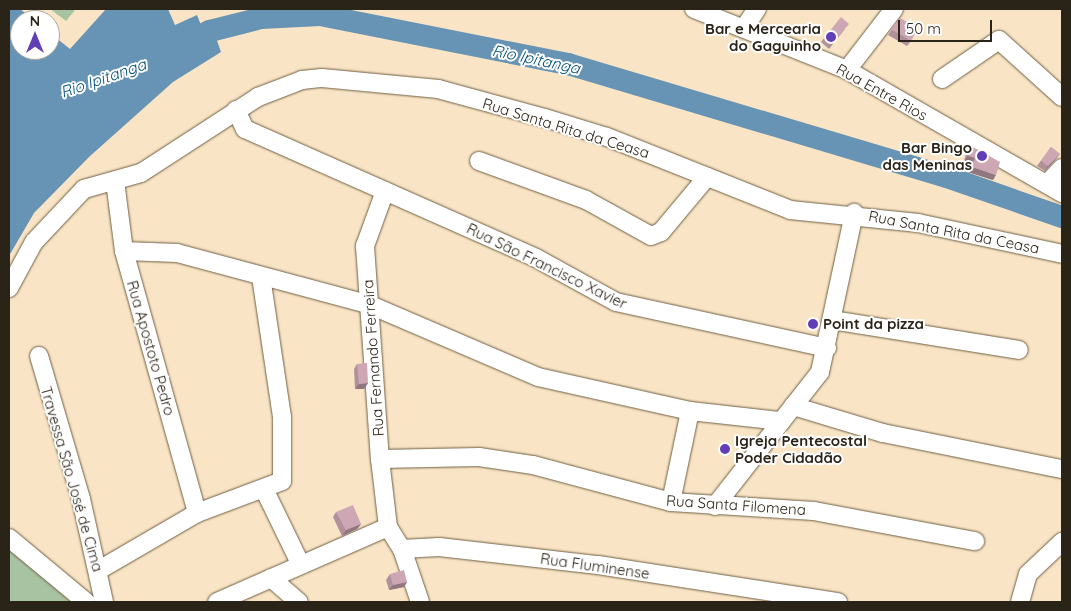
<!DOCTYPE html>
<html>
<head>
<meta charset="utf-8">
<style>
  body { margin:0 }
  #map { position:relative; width:1071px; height:611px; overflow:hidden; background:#f9e5c6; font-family:Quicksand,sans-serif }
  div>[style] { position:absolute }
  .green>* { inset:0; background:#a7c3a2 }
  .water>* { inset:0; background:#6793b4 }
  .river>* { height:22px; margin:-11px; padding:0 11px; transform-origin:11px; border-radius:11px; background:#6793b4 }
  .roads { filter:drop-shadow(0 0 1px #6f5e42) drop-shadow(0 0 1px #6f5e42) }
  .minor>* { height:18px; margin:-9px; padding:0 9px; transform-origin:9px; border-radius:9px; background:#fff }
  .wall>* { inset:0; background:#b0909b }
  .shaded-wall>* { inset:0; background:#90767e }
  .building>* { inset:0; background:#cda8b4 }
  .dots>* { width:14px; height:14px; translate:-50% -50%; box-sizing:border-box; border:2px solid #fff; border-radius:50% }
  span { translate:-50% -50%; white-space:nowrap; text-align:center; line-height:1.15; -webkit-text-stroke:4px #fff; paint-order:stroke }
  .poi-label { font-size:15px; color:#2a2317; font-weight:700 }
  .right { translate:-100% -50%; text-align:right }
  .left { translate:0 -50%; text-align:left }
  .street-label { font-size:15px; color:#2a2317 }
  .water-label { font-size:16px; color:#00517d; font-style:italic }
  .frame { position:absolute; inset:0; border:10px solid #2a2317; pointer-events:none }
  .north { position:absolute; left:10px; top:10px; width:50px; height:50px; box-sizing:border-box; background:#fff; border:1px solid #aaa7a2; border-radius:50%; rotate:0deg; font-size:14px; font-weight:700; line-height:20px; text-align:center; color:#2a2317 }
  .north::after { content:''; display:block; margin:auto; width:18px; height:22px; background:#613eb7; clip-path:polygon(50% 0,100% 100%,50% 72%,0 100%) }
  .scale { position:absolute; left:898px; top:20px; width:94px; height:22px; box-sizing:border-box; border:2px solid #2a2317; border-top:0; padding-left:6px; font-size:15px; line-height:18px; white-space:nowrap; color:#2a2317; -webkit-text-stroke:4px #fff; paint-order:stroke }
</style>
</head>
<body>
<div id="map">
  <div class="green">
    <i style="clip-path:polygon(50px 9px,76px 9px,66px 21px)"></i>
    <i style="clip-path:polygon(9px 543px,71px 602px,9px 602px)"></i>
  </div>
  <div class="water">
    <i style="clip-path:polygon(9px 9px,20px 9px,34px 20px,20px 20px,20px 50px,50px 50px,50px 33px,70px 49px,106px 9px,168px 9px,175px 25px,197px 15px,201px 25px,210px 21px,221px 52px,173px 82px,89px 157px,34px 213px,9px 256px)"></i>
  </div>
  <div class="river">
    <i style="left:187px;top:43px;width:26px;rotate:-28deg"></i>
    <i style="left:210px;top:31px;width:53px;rotate:-14.3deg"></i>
    <i style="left:261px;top:18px;width:59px;rotate:-2.9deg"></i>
    <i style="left:320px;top:15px;width:253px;rotate:11.2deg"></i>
    <i style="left:568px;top:64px;width:395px;rotate:16.6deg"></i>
    <i style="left:947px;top:177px;width:122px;rotate:19.2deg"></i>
  </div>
  <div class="roads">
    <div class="minor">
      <i style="left:694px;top:9px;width:165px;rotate:21.7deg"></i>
      <i style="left:847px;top:70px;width:248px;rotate:29.8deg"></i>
      <i style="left:744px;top:28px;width:23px;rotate:-56deg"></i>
      <i style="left:847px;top:70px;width:77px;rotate:-52.4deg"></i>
      <i style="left:942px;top:79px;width:69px;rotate:-34.4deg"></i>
      <i style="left:999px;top:40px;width:85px;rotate:42.1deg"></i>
      <i style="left:236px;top:110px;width:21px;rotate:65deg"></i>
      <i style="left:245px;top:129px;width:318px;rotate:23.9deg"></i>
      <i style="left:536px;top:258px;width:91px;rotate:28.8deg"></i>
      <i style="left:616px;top:302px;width:216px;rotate:12.3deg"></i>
      <i style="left:479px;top:161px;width:114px;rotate:20deg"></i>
      <i style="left:586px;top:200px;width:74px;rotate:29deg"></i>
      <i style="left:651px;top:236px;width:11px;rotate:-22deg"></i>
      <i style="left:661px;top:232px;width:72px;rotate:-50.1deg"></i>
      <i style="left:115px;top:181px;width:71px;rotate:82.7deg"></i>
      <i style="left:124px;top:251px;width:272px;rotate:74.4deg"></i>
      <i style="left:1047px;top:184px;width:22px;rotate:-47deg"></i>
      <i style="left:385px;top:191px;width:59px;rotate:110deg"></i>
      <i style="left:365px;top:246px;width:214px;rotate:86deg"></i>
      <i style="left:380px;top:459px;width:68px;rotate:83.3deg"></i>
      <i style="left:388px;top:527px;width:26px;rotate:58deg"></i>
      <i style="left:402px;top:549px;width:56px;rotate:71.2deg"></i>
      <i style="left:124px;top:251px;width:53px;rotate:2.2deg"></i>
      <i style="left:177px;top:253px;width:198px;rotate:15deg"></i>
      <i style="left:368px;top:304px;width:185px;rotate:23.2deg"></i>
      <i style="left:538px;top:377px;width:156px;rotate:12.6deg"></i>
      <i style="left:690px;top:411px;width:92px;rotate:6.3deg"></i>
      <i style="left:9px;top:288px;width:52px;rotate:-61.5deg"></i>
      <i style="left:34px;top:242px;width:73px;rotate:-46.7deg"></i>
      <i style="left:84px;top:189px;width:59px;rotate:-15.7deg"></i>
      <i style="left:141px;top:173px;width:140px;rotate:-33deg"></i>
      <i style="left:258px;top:97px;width:47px;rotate:-21.1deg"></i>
      <i style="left:302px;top:80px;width:20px;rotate:-6deg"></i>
      <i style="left:322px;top:78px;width:117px;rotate:5.4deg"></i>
      <i style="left:438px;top:89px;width:111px;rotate:15.2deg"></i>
      <i style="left:545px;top:118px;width:65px;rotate:17deg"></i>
      <i style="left:607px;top:137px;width:197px;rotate:21.7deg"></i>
      <i style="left:790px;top:210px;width:129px;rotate:5.8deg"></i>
      <i style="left:918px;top:223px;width:147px;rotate:12.1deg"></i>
      <i style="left:832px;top:320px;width:189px;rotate:9.1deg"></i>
      <i style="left:39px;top:356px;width:149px;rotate:73.6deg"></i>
      <i style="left:81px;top:499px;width:106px;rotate:77.4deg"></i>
      <i style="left:793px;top:406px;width:94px;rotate:16.7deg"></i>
      <i style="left:883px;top:433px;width:183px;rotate:11.4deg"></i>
      <i style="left:380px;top:459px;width:99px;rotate:-1.2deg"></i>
      <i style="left:479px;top:457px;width:55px;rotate:8.4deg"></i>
      <i style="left:533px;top:465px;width:143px;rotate:15deg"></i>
      <i style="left:671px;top:502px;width:143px;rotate:3.6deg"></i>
      <i style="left:814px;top:511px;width:164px;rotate:10.6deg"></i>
      <i style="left:265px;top:491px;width:82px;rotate:64.1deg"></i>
      <i style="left:671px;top:502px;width:93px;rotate:-78.2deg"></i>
      <i style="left:715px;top:506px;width:170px;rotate:-51.9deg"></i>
      <i style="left:820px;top:372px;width:163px;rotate:-77.9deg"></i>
      <i style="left:9px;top:538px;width:100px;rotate:39.7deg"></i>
      <i style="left:402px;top:549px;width:37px;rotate:-3deg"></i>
      <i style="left:439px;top:547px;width:160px;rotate:6.5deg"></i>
      <i style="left:598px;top:565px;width:243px;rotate:8.8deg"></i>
      <i style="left:99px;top:570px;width:113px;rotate:-30.2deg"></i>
      <i style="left:197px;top:513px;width:91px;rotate:-20.6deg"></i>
      <i style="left:282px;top:481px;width:64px;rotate:-90deg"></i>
      <i style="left:282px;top:417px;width:142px;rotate:-98.5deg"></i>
      <i style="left:271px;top:578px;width:37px;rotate:41deg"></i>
      <i style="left:217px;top:602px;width:187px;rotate:-23.7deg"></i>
      <i style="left:1020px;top:602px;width:29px;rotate:-74deg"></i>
      <i style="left:1028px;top:574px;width:47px;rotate:-43.3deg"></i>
    </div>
  </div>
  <div class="wall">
    <i style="clip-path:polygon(900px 18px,911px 41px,907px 46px,888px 35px)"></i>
    <i style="clip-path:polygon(845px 29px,829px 49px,821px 42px,825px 37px)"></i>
    <i style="clip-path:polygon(971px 146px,993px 180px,968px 172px,971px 163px,964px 161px,967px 151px)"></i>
    <i style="clip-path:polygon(1051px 147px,1060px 154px,1056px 159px,1045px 171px,1037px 166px)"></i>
    <i style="clip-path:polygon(357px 364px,368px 383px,364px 389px,355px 389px,354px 369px)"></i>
    <i style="clip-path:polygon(336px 512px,361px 524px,357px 529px,342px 536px,333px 517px)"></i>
    <i style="clip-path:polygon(390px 574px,407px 582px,404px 587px,389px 590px,386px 580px)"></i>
  </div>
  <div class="shaded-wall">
    <i style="clip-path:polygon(1060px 154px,1056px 159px,1045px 171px,1048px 166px)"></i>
    <i style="clip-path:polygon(968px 156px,975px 158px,971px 163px,964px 161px)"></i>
    <i style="clip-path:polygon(972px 167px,996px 175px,993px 180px,968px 172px)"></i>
    <i style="clip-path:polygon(368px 383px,364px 389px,355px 389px,359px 384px)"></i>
    <i style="clip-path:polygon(361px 524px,357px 529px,342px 536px,346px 530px)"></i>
    <i style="clip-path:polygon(407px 582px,404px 587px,389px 590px,393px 585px)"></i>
  </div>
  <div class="building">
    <i style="clip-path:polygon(841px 17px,849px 24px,833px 43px,825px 37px)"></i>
    <i style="clip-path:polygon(900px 18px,918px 28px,911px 41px,891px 29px)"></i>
    <i style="clip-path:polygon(971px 146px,1000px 162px,996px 175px,972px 167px,975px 158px,968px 156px)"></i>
    <i style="clip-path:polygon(1051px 147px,1060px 154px,1048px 166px,1041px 161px)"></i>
    <i style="clip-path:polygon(367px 363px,368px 383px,359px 384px,357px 364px)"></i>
    <i style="clip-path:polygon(353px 505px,361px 524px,346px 530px,336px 512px)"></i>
    <i style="clip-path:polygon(404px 570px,407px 582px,393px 585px,390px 574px)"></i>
  </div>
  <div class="dots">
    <i style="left:831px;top:37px;background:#613eb7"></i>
    <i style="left:982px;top:156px;background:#613eb7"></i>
    <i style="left:813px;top:324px;background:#613eb7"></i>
    <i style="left:725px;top:449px;background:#613eb7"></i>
  </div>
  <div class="poi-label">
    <span class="right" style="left:821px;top:37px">Bar e Mercearia<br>do Gaguinho</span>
    <span class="right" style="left:972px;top:156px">Bar Bingo<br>das Meninas</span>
    <span class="left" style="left:823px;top:324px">Point da pizza</span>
    <span class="left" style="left:735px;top:449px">Igreja Pentecostal<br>Poder Cidadão</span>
  </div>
  <div class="street-label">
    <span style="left:882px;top:92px;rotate:29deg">Rua Entre Rios</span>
    <span style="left:566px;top:128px;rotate:17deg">Rua Santa Rita da Ceasa</span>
    <span style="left:954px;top:232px;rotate:11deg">Rua Santa Rita da Ceasa</span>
    <span style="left:547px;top:266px;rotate:26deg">Rua São Francisco Xavier</span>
    <span style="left:151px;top:348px;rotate:74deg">Rua Apostoto Pedro</span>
    <span style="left:373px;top:358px;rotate:-94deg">Rua Fernando Ferreira</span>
    <span style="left:72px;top:479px;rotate:74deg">Travessa São José de Cima</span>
    <span style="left:736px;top:505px;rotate:4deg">Rua Santa Filomena</span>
    <span style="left:595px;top:566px;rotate:8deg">Rua Fluminense</span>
  </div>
  <div class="water-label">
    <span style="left:536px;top:59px;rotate:12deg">Rio Ipitanga</span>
    <span style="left:103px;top:78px;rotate:-19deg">Rio Ipitanga</span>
  </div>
  <div class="frame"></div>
  <div class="north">N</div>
  <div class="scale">50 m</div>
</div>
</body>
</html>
